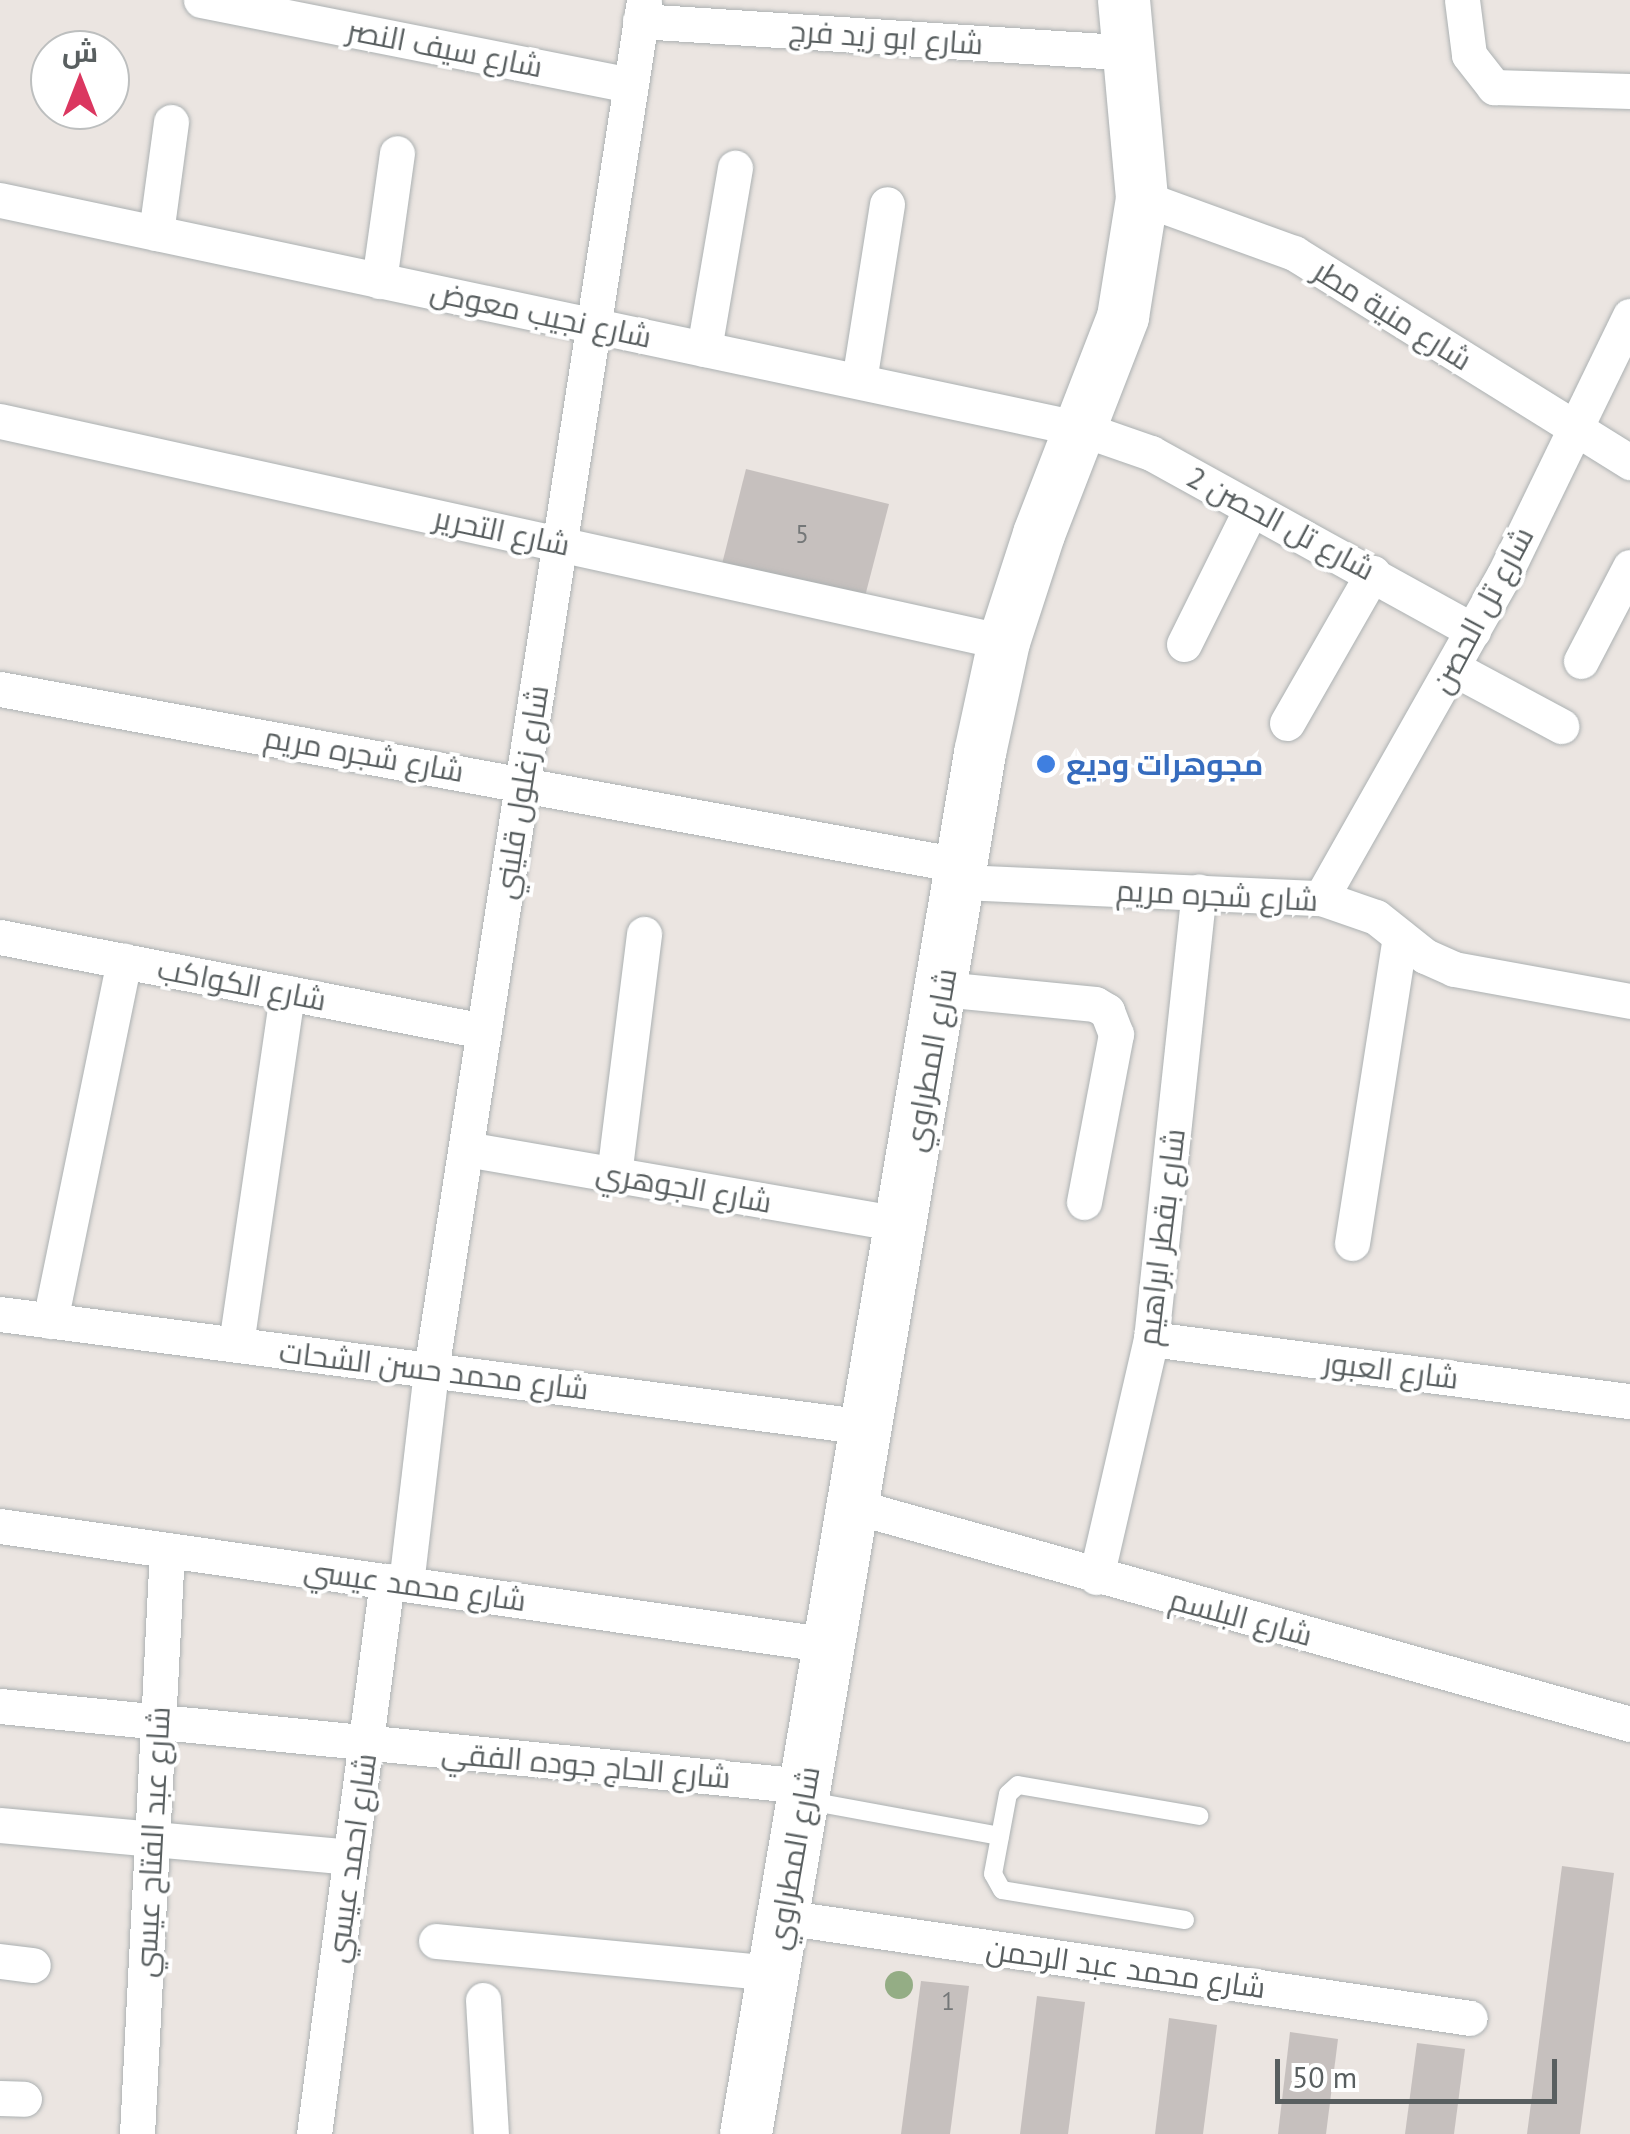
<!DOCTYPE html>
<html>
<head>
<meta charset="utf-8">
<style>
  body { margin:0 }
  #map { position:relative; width:1630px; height:2134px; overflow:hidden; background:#ebe5e1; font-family:"PT Sans",Cairo,sans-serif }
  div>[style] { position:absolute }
  .building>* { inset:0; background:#c6c0be }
  .roads { filter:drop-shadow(0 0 2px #acb1b2) drop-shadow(0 0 2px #acb1b2) }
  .lane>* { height:18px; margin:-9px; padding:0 9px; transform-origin:9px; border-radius:9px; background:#fff }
  .street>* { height:35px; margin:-17.5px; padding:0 17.5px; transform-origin:17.5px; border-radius:17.5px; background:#fff }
  .secondary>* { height:52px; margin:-26px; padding:0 26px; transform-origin:26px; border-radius:26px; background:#fff }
  .trees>* { width:28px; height:28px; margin:-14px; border-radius:50%; background:#94ad85 }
  .dots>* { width:28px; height:28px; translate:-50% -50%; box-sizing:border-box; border:5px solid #fff; border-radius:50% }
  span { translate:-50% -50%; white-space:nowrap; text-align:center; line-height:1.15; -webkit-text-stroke:8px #fff; paint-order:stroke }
  .number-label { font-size:25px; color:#747778 }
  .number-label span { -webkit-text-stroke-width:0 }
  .street-label { font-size:30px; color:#595f60 }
  .shop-label { font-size:30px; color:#366cbe; font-weight:700 }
  .left { translate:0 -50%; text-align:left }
  .north { position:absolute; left:30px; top:30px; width:100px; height:100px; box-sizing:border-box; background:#fff; border:2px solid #bdbfbf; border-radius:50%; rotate:0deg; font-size:28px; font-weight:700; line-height:40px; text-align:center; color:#595f60 }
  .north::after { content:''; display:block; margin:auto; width:35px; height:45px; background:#db3760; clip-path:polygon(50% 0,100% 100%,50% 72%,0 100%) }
  .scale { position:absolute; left:1275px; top:2059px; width:282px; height:45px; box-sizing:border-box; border:5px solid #595f60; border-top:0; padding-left:12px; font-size:30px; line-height:35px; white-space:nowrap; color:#595f60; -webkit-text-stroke:8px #fff; paint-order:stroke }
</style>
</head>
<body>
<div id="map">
  <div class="building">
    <i style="clip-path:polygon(746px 469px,889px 504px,863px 604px,721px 568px)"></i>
    <i style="clip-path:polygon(1562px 1866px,1614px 1873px,1580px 2134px,1527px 2134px)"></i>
    <i style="clip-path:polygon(921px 1981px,969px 1986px,950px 2134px,901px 2134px)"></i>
    <i style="clip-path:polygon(1037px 1996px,1085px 2002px,1068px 2134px,1020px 2134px)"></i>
    <i style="clip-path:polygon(1169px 2018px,1217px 2025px,1203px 2134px,1155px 2134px)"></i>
    <i style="clip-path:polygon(1290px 2032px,1338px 2039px,1326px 2134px,1278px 2134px)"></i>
    <i style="clip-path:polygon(1417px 2043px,1465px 2049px,1454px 2134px,1405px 2134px)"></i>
  </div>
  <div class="roads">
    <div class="lane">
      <i style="left:809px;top:1801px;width:194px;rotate:10.4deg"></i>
      <i style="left:1185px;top:1920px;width:185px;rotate:-170.7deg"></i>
      <i style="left:1002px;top:1890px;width:18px;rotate:-119deg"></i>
      <i style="left:993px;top:1874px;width:81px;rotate:-79.4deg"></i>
      <i style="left:1008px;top:1794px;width:13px;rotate:-42deg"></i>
      <i style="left:1018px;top:1785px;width:184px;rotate:9.7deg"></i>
    </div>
    <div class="street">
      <i style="left:201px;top:0;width:438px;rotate:11.2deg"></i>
      <i style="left:1462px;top:0;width:55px;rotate:82.7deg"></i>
      <i style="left:1469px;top:55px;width:41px;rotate:52deg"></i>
      <i style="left:1494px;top:87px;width:136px;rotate:1.7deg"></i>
      <i style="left:640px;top:21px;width:492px;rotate:3.7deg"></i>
      <i style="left:1142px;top:198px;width:162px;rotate:19.9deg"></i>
      <i style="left:1294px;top:253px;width:396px;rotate:31.9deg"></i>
      <i style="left:0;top:200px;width:1106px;rotate:11.95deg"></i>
      <i style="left:1082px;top:429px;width:73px;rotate:19.2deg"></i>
      <i style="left:1151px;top:453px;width:368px;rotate:28.9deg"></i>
      <i style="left:156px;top:233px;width:112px;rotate:-82.3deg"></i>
      <i style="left:379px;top:281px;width:129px;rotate:-82deg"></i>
      <i style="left:704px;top:349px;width:184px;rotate:-80.3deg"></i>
      <i style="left:859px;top:381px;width:179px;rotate:-81deg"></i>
      <i style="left:0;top:421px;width:1028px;rotate:12.41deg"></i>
      <i style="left:1184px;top:644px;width:151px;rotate:-63.6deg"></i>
      <i style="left:1581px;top:661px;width:106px;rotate:-62.5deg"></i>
      <i style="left:1453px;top:668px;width:123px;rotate:28.2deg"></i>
      <i style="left:0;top:689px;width:980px;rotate:10.4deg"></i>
      <i style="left:1287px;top:723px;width:173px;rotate:-60.2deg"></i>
      <i style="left:962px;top:882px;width:359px;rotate:2.6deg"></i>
      <i style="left:1321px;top:898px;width:58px;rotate:19.1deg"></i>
      <i style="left:1376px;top:917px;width:63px;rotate:38.5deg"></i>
      <i style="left:1425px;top:956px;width:32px;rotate:24deg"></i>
      <i style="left:1454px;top:969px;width:179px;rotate:10.3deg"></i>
      <i style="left:1321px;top:898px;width:371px;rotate:-60.5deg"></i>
      <i style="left:1504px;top:575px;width:288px;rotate:-64.1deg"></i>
      <i style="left:0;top:937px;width:493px;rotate:11deg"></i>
      <i style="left:942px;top:989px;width:154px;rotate:5.6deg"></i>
      <i style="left:1095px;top:1004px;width:14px;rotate:30deg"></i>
      <i style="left:1107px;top:1011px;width:25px;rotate:69deg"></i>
      <i style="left:1116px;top:1034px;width:171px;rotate:100.8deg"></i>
      <i style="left:466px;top:1149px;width:442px;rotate:9.8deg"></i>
      <i style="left:614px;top:1175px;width:243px;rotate:-82.9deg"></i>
      <i style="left:1352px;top:1243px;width:310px;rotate:-81.1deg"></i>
      <i style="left:0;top:1314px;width:874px;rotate:7.43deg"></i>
      <i style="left:50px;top:1321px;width:368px;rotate:-78.4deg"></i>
      <i style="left:1151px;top:1339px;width:483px;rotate:7.4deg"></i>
      <i style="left:236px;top:1344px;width:355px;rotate:-81.7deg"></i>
      <i style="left:853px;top:1506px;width:807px;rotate:15.67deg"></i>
      <i style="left:0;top:1526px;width:838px;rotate:8.16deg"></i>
      <i style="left:1096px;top:1577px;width:244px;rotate:-77deg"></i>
      <i style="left:1151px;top:1339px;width:450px;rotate:-83.9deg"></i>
      <i style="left:406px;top:1584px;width:215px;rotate:-83.3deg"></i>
      <i style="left:431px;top:1370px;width:1386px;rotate:-81.16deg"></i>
      <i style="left:0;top:1706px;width:809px;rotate:5.68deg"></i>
      <i style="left:0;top:1825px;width:352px;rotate:5.2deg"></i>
      <i style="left:783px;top:1917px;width:694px;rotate:8.36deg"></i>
      <i style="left:436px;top:1941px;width:339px;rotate:5.4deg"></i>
      <i style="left:0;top:1961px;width:33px;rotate:7deg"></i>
      <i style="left:483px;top:2000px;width:134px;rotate:86.6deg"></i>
      <i style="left:0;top:2098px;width:24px;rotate:2deg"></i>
      <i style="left:137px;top:2134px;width:585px;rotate:-87.06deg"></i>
      <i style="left:314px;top:2134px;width:558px;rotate:-82.48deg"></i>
    </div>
    <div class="secondary">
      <i style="left:746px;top:2134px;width:1401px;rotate:-80.38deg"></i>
      <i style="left:980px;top:753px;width:114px;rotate:-77.8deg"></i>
      <i style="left:1004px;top:642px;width:114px;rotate:-72deg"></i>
      <i style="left:1039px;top:534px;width:233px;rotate:-68.8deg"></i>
      <i style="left:1123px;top:317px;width:121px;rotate:-80.9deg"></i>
      <i style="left:1142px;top:198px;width:199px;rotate:-95.2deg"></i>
    </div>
  </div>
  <div class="trees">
    <i style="left:899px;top:1985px"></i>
  </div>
  <div class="dots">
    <i style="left:1046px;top:764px;background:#3f7fe0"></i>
  </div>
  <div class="number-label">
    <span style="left:802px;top:534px">5</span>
    <span style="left:948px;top:2001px">1</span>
  </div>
  <div class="street-label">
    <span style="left:886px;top:37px;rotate:4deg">شارع ابو زيد فرج</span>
    <span style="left:445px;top:48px;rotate:11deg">شارع سيف النصر</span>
    <span style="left:541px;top:314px;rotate:12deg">شارع نجيب معوض</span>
    <span style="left:1393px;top:315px;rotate:32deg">شارع منية مطر</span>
    <span style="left:1281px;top:523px;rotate:28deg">شارع تل الحصن 2</span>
    <span style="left:502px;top:531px;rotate:12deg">شارع التحرير</span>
    <span style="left:1482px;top:610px;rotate:-62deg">شارع تل الحصن</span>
    <span style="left:364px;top:754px;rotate:10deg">شارع شجره مريم</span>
    <span style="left:521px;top:792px;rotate:-81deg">شارع زغلول قليني</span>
    <span style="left:1217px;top:895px;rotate:3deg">شارع شجره مريم</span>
    <span style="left:242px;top:984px;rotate:11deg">شارع الكواكب</span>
    <span style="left:930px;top:1060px;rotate:-80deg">شارع المطراوي</span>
    <span style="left:684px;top:1187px;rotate:10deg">شارع الجوهري</span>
    <span style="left:1161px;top:1237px;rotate:-83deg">شارع بقطر ابراهيم</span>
    <span style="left:434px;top:1370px;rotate:7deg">شارع محمد حسن الشحات</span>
    <span style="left:1391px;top:1370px;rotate:7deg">شارع العبور</span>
    <span style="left:415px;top:1585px;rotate:8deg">شارع محمد عيسي</span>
    <span style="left:1241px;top:1617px;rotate:15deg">شارع البلسم</span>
    <span style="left:586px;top:1765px;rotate:5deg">شارع الحاج جوده الفقي</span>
    <span style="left:152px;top:1842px;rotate:-87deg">شارع عبد الفتاح عيسي</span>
    <span style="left:351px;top:1858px;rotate:-82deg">شارع احمد عيسي</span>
    <span style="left:793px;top:1858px;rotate:-80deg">شارع المطراوي</span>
    <span style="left:1126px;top:1968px;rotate:8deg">شارع محمد عبد الرحمن</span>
  </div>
  <div class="shop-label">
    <span class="left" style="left:1066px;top:764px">مجوهرات وديع</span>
  </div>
  <div class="north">ش</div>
  <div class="scale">50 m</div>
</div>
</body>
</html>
